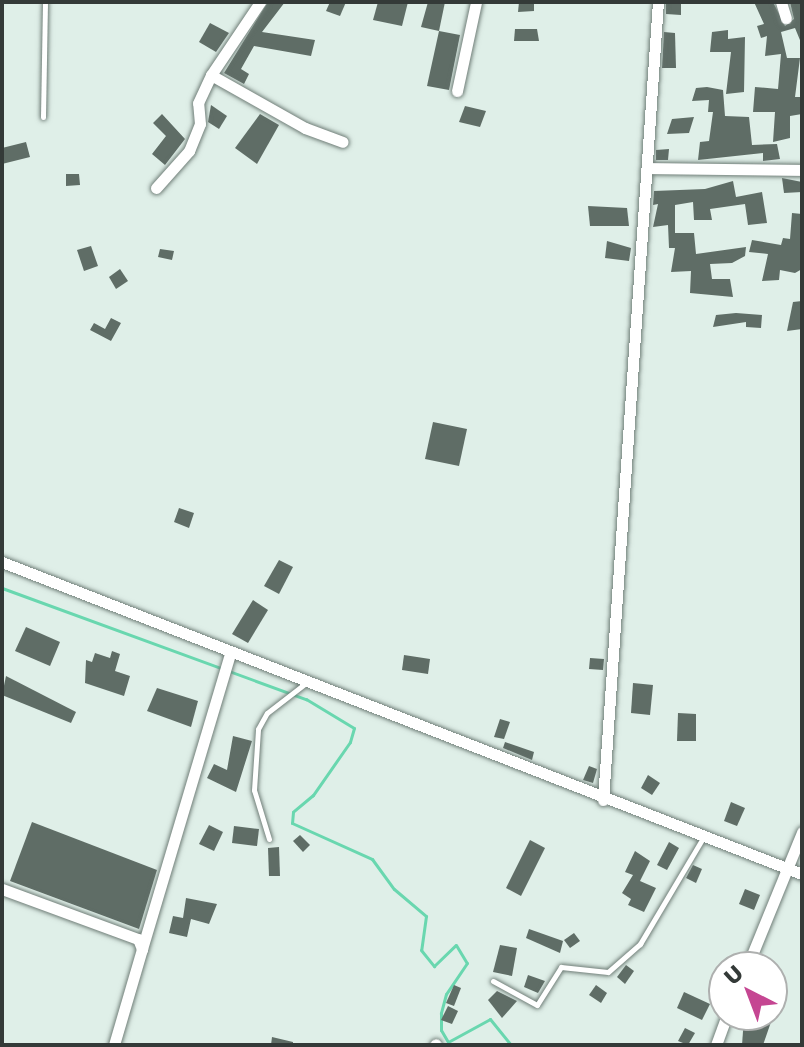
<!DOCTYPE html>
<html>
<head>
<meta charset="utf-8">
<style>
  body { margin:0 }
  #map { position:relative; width:804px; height:1047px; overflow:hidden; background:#dfefe8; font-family:"Golos Text",sans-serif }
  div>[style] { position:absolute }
  .stream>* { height:3px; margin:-1.5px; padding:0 1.5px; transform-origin:1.5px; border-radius:1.5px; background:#69d7af }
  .building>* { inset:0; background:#5f6d66 }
  .roads { filter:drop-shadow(0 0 2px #707e78) drop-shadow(0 0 2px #707e78) }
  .lane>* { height:5px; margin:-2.5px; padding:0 2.5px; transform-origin:2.5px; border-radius:2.5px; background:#fff }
  .street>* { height:11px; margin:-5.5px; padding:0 5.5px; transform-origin:5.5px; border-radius:5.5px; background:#fff }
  span { translate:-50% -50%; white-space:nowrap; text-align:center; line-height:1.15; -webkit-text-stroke:8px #fff; paint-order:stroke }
  .frame { position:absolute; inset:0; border:4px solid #343a38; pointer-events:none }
  .north { position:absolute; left:708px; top:951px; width:80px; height:80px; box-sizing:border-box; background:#fff; border:2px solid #aeb0af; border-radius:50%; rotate:318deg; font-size:22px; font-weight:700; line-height:32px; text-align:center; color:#343a38 }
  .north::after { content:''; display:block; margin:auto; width:28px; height:36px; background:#c54692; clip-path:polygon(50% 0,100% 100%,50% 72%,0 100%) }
</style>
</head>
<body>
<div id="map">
  <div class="stream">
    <i style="left:2px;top:588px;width:324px;rotate:20.1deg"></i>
    <i style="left:306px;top:699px;width:56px;rotate:31.1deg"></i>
    <i style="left:354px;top:728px;width:15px;rotate:106deg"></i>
    <i style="left:350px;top:742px;width:65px;rotate:124.9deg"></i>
    <i style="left:313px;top:795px;width:26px;rotate:140deg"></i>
    <i style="left:293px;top:812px;width:11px;rotate:95deg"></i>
    <i style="left:292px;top:823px;width:88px;rotate:24.2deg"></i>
    <i style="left:372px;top:859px;width:37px;rotate:54deg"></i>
    <i style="left:394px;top:889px;width:42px;rotate:40.2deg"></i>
    <i style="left:426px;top:916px;width:34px;rotate:98deg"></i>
    <i style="left:421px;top:950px;width:21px;rotate:51deg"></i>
    <i style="left:434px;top:966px;width:30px;rotate:-44deg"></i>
    <i style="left:456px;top:945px;width:21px;rotate:59deg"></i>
    <i style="left:467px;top:963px;width:37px;rotate:124deg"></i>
    <i style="left:446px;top:994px;width:20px;rotate:105deg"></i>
    <i style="left:441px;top:1013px;width:17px;rotate:90deg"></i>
    <i style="left:441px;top:1030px;width:14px;rotate:60deg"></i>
    <i style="left:448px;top:1042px;width:48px;rotate:-28.7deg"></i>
    <i style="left:490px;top:1019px;width:33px;rotate:51deg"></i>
  </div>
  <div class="building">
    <i style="clip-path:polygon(268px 2px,285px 2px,262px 32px,315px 40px,311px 56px,254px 46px,241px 69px,249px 74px,244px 84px,224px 73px)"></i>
    <i style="clip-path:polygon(330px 2px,346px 2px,340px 16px,326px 11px)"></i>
    <i style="clip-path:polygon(378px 2px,408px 2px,402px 26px,373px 20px)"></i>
    <i style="clip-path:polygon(428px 2px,445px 2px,439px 31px,421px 27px)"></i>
    <i style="clip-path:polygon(519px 2px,534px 2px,534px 11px,518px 12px)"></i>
    <i style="clip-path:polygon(666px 2px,681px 2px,681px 15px,666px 14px)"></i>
    <i style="clip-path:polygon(754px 2px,773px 2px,785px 26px,794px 19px,790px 2px,802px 2px,802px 45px,795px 28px,781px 32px,787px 58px,800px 58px,795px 97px,802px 97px,802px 114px,790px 116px,790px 138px,773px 142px,775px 112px,753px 112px,755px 87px,778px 89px,781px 54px,765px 56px,767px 36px,761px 38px,757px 26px,764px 24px)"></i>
    <i style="clip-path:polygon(210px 23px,229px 33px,216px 52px,199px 42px)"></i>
    <i style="clip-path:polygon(515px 29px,537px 29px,539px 41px,514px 41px)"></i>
    <i style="clip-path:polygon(728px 30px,728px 39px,745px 37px,744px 92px,726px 94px,731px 52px,710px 52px,712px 32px)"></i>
    <i style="clip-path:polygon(439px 31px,460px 35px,449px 90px,427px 86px)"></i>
    <i style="clip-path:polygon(664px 32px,675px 33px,676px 68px,662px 68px)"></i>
    <i style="clip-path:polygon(707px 87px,723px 90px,725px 116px,749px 117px,752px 145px,777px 144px,780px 159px,763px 161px,763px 153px,698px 160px,700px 142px,709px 141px,713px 112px,708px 112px,709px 100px,692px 101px,696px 88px)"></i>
    <i style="clip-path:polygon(211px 105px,227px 116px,219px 129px,208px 122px)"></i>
    <i style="clip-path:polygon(465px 106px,486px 111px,480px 127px,459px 122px)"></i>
    <i style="clip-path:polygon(162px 114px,185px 139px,165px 165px,152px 154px,166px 136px,153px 123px)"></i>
    <i style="clip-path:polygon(260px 114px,279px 125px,257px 164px,235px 148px)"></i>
    <i style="clip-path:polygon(694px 117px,689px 133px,667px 134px,672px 119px)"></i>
    <i style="clip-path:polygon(26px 142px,30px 157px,2px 164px,2px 148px)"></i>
    <i style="clip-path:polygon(669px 149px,668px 160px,656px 160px,656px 150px)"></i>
    <i style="clip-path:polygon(66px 174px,79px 174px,80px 185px,66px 186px)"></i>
    <i style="clip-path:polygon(782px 178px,802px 182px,802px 192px,784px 193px)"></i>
    <i style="clip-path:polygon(733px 181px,736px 197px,762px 192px,767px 223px,748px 225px,745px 204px,710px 209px,712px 220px,694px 220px,693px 202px,675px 205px,675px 233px,694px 233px,696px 254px,746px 247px,745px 256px,732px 263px,710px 264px,712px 279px,730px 279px,733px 297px,690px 293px,691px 271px,671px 272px,675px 248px,669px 248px,668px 225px,653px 227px,658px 204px,653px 205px,654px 191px,705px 189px)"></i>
    <i style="clip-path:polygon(588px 206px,627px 208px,629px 226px,590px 226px)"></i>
    <i style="clip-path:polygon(792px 213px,802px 214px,802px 269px,795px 273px,780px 270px,779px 280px,762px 281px,768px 254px,749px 252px,752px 240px,781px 245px,783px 238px,790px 239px)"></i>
    <i style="clip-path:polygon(607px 241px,631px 248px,629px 261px,605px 258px)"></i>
    <i style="clip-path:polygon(91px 246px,98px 266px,84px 271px,77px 250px)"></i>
    <i style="clip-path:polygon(160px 249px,174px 251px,172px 260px,158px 257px)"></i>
    <i style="clip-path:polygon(120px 269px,128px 281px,116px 289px,109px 277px)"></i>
    <i style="clip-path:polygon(802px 301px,802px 329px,787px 331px,793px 302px)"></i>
    <i style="clip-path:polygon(736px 313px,762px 315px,761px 328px,746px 327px,746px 322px,713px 327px,716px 315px)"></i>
    <i style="clip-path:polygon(111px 318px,121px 323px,111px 341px,90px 330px,94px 323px,105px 329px)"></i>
    <i style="clip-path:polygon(433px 422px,467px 429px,459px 466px,425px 459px)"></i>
    <i style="clip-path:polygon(179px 508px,194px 513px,189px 528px,174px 522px)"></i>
    <i style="clip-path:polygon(279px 560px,293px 567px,279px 594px,264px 586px)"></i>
    <i style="clip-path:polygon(253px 600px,268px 610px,248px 643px,232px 634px)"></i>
    <i style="clip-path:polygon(26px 627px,60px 642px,50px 666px,15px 651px)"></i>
    <i style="clip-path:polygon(112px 651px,120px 654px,115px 671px,130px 676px,124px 696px,85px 683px,86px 660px,92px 662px,95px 653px,110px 658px)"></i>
    <i style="clip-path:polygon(404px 655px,430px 659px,428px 674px,402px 670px)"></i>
    <i style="clip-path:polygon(590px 658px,604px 659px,603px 670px,589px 669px)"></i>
    <i style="clip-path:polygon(6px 676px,76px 712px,71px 723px,2px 695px)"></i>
    <i style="clip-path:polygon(633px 683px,653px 685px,650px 715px,631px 713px)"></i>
    <i style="clip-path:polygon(157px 688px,198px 701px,191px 727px,147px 711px)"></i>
    <i style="clip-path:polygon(678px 713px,696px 714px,696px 741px,677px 741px)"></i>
    <i style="clip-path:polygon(500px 719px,510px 722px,504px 739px,494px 737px)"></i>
    <i style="clip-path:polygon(233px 736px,252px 741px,236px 792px,207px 778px,214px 764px,227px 770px)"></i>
    <i style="clip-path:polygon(505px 742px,534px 752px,532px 760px,503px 748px)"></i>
    <i style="clip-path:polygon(589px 766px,597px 769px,593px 783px,583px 780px)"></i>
    <i style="clip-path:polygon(648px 775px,660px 783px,652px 795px,641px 788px)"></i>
    <i style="clip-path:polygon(731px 802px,745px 808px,737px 826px,724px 821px)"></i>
    <i style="clip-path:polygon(32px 822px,157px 870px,139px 929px,10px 881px)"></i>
    <i style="clip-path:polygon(209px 825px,223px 832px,214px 851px,199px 844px)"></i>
    <i style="clip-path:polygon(234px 826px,259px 829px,257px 846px,232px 843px)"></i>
    <i style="clip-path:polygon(300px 835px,310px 845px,303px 852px,293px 841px)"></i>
    <i style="clip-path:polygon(530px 840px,545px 848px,521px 896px,506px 888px)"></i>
    <i style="clip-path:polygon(669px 842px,679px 848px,667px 870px,657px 865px)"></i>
    <i style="clip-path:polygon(279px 847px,280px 876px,269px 876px,268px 848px)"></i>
    <i style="clip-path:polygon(635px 851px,650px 861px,640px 881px,656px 888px,644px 912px,628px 905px,631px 899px,622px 893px,633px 875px,625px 872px)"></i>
    <i style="clip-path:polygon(693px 865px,702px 869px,696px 883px,686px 878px)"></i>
    <i style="clip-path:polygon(745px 889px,760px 895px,754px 910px,739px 904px)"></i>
    <i style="clip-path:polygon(186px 898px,217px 904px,209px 924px,191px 919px,187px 937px,169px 933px,173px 916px,183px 918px)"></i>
    <i style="clip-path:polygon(529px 929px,563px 941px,560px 953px,526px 938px)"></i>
    <i style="clip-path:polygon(574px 933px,580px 941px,570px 948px,564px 940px)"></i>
    <i style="clip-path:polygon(500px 945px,517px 948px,512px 976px,493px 972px)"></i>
    <i style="clip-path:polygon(626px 965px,634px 971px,625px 984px,617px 977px)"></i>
    <i style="clip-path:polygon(528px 975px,545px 981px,538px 993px,524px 987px)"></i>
    <i style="clip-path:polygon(454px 985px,461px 988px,454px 1006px,446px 1003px)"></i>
    <i style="clip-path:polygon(596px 985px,607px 993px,601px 1003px,589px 995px)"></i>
    <i style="clip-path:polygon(497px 991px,517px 1001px,502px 1018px,488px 1000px)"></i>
    <i style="clip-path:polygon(684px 992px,710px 1004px,702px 1020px,677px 1008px)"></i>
    <i style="clip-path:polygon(448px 1006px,458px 1011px,452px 1024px,441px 1020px)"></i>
    <i style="clip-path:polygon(744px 1018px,771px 1022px,763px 1045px,742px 1045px)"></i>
    <i style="clip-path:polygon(685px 1028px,695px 1033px,688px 1045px,678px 1041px)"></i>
    <i style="clip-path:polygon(272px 1037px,293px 1042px,293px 1045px,271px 1045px)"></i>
  </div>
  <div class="roads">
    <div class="lane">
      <i style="left:43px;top:117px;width:115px;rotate:-89deg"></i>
      <i style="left:269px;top:839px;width:51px;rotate:-107deg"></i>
      <i style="left:254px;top:790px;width:61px;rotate:-86.2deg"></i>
      <i style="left:258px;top:729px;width:18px;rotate:-61deg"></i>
      <i style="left:267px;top:713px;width:49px;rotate:-37.6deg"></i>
      <i style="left:493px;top:981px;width:50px;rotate:28.6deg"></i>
      <i style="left:537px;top:1005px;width:45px;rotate:-57.7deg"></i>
      <i style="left:561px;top:967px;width:47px;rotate:6.1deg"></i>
      <i style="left:608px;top:972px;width:43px;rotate:-41.2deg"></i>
      <i style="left:640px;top:944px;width:123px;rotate:-59.3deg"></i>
    </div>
    <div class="street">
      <i style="left:781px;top:2px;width:17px;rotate:73deg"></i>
      <i style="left:211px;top:75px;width:108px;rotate:29.4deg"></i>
      <i style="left:305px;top:128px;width:40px;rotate:20.2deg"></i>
      <i style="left:457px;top:91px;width:91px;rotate:-77.9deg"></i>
      <i style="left:648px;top:168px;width:154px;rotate:0.7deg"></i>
      <i style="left:156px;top:188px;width:50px;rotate:-48.3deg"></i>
      <i style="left:189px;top:151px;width:29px;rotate:-68deg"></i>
      <i style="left:200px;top:124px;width:21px;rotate:-95deg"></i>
      <i style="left:198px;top:103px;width:31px;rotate:-65deg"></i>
      <i style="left:211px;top:75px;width:88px;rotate:-56.1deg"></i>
      <i style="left:2px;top:562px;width:859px;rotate:21.31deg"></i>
      <i style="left:603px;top:800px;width:800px;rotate:-86.06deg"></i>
      <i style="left:2px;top:889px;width:145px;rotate:20.2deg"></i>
      <i style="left:138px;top:939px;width:11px;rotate:68deg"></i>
      <i style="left:142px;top:949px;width:100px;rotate:106.3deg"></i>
      <i style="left:142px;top:949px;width:309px;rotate:-73.4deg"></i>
      <i style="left:747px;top:967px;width:146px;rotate:-67.8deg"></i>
      <i style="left:435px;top:1045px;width:1px;rotate:-45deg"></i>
      <i style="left:716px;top:1045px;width:32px;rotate:-70deg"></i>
    </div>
  </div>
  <div class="frame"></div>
  <div class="north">U</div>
</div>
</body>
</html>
